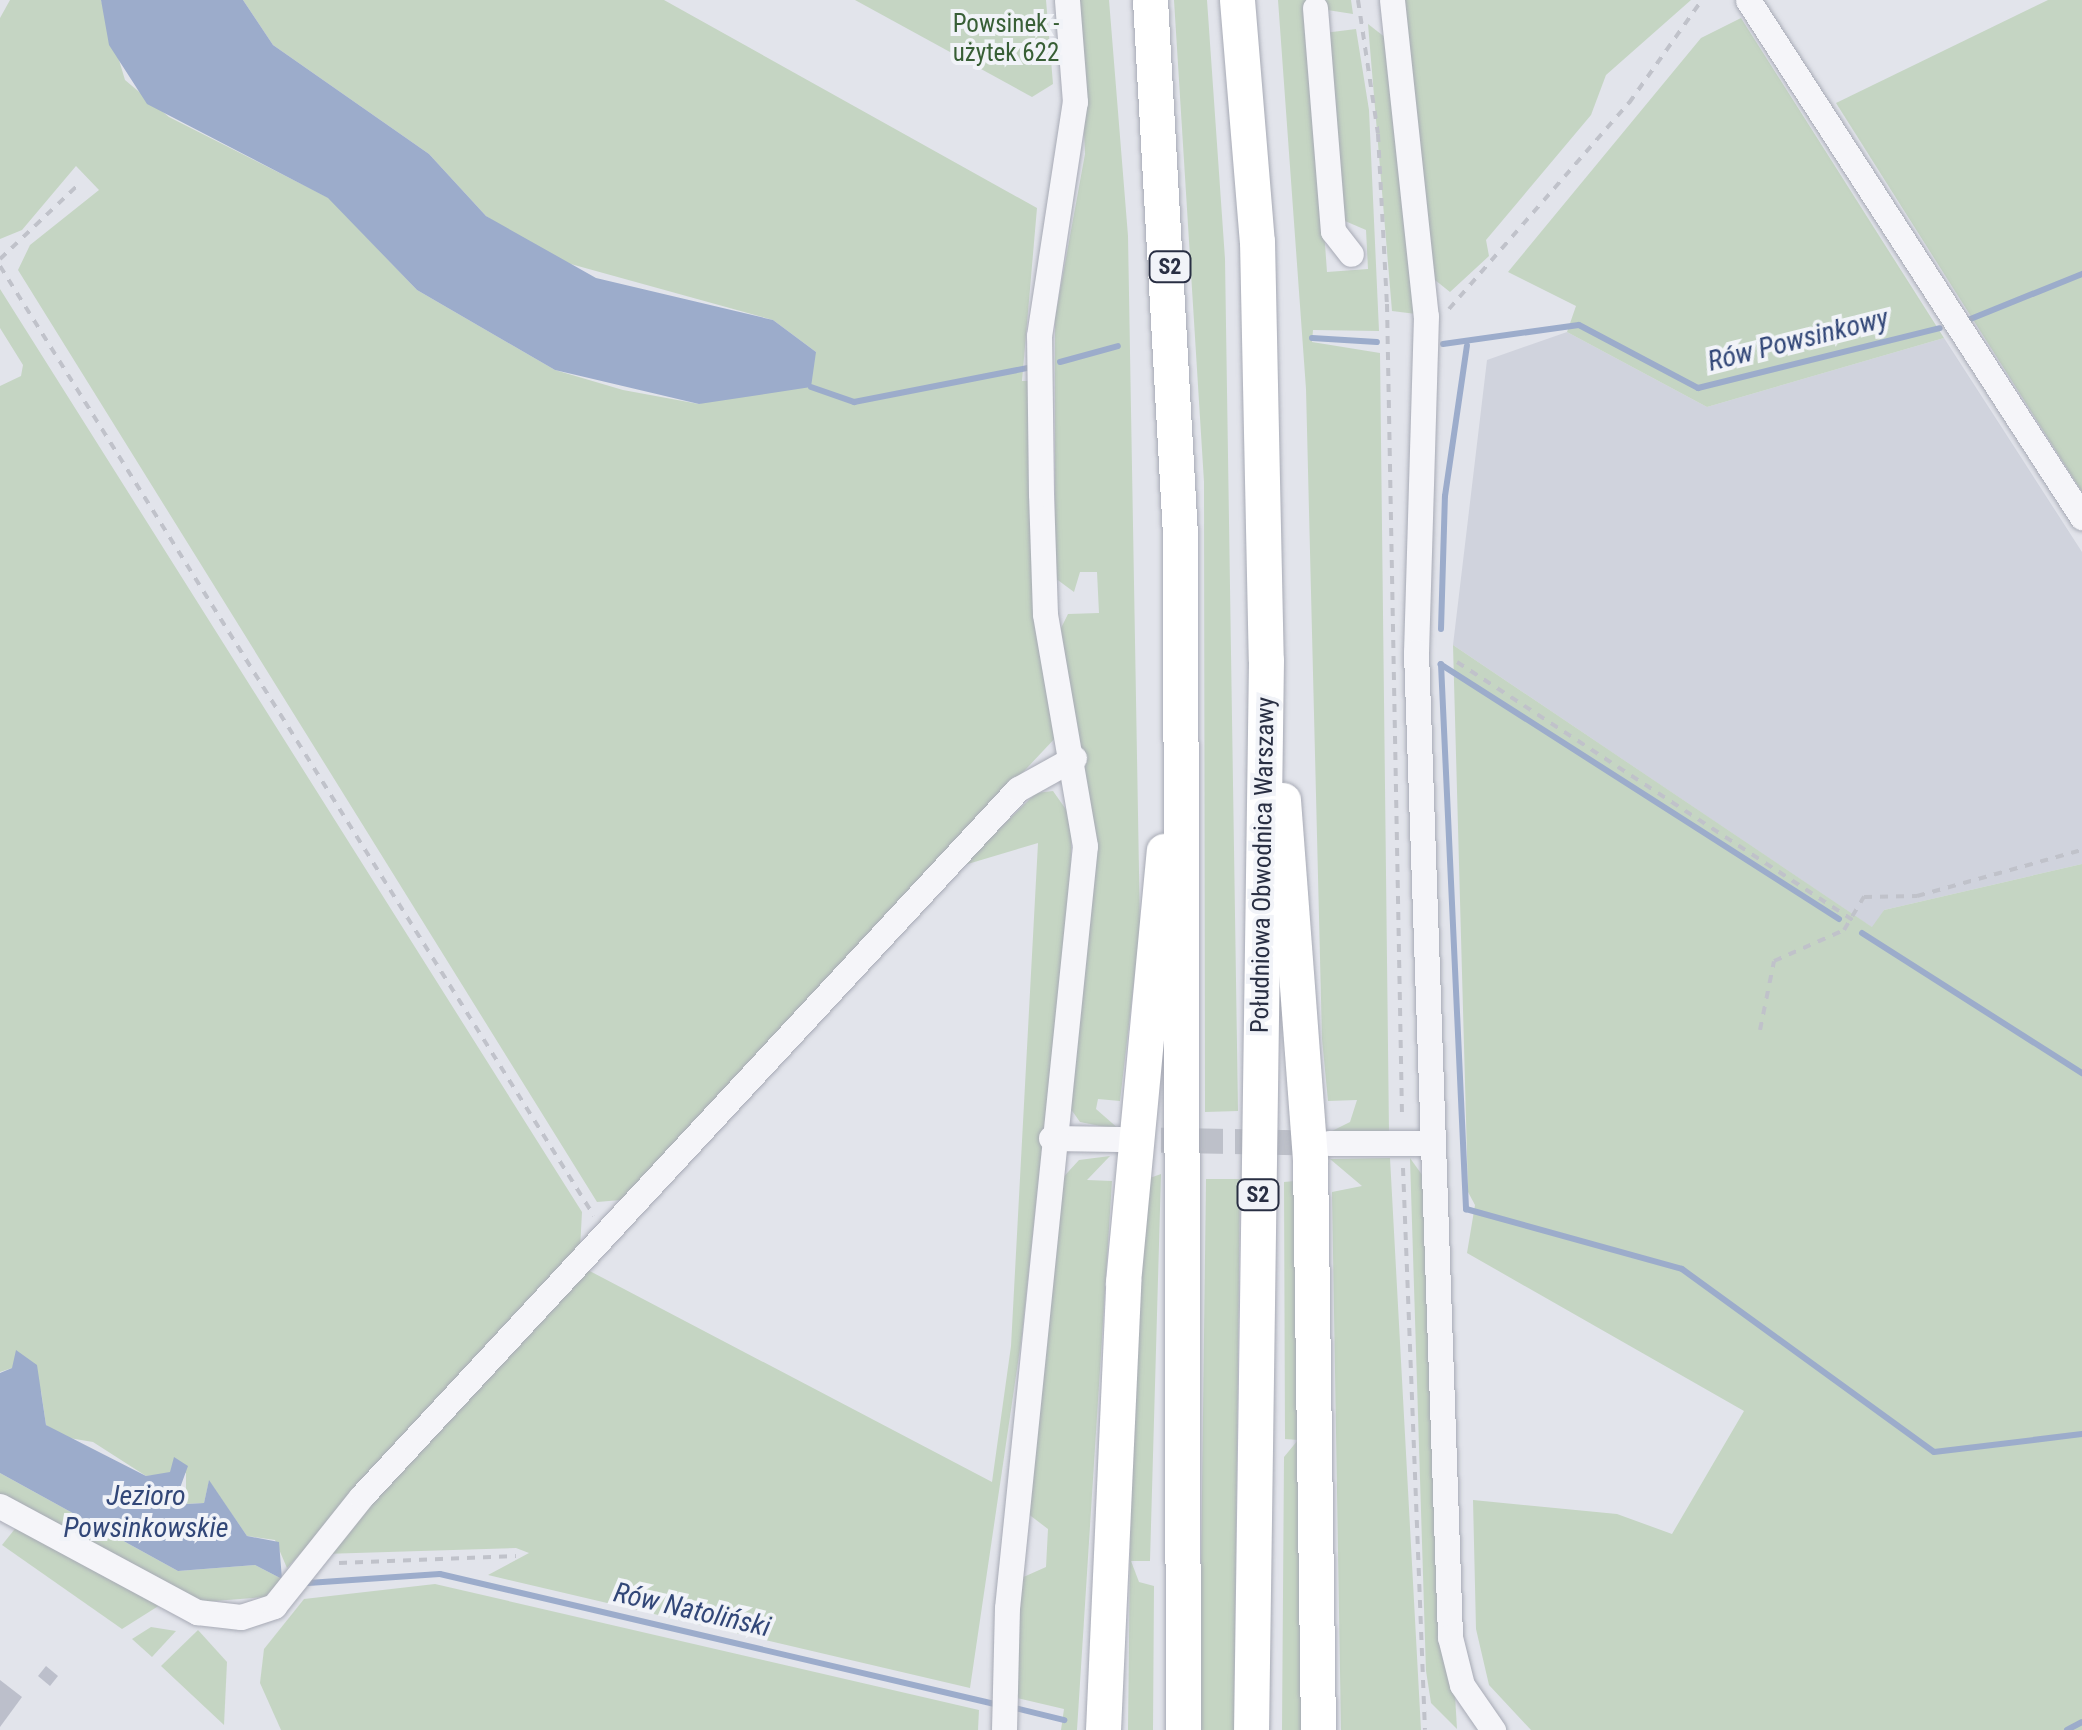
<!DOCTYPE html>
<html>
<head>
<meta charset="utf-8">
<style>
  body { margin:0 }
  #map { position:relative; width:2082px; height:1730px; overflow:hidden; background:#e2e4eb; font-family:"Roboto Condensed",sans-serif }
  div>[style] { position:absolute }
  .built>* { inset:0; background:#d0d3dd }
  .green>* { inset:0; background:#c5d5c3 }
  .water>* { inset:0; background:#9caccb }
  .stream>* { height:6px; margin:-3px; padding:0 3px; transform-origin:3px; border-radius:3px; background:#9caccb }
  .building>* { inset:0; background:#bcbfcb }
  .minor-tunnel>* { height:25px; margin-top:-12.5px; transform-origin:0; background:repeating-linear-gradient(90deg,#bdc0c9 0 25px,transparent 0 37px) }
  .path>* { height:4px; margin-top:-2px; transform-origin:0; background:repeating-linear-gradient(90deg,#c0c2ca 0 8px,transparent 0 16px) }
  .roads { filter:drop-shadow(0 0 2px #a7aab5) drop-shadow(0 0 2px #a7aab5) }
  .minor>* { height:25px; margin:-12.5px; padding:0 12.5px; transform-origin:12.5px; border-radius:12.5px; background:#f5f5f9 }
  .highway>* { height:35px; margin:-17.5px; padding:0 17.5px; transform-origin:17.5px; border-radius:17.5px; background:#fff }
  span { translate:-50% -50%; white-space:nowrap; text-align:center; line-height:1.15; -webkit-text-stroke:8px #f1f3f8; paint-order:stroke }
  .shield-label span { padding:2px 8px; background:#f1f3f8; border:2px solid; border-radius:8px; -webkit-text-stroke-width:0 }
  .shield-label { font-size:22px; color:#292f43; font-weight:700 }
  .park-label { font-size:25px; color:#385f36 }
  .street-label { font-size:25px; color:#292f43 }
  .water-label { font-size:28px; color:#324778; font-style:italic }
</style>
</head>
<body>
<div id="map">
  <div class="built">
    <i style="clip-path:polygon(1567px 332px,1707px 407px,1944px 338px,2082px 552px,2082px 864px,1884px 910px,1873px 928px,1453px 645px,1487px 360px)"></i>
  </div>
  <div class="green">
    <i style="clip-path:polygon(10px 0,101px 0,125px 80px,169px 117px,329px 198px,417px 290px,555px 370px,623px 390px,699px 404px,816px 352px,773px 320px,549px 258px,486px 216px,429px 154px,273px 45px,243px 0,664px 0,1037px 208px,1022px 381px,1032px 381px,1058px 735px,621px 1200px,597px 1202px,18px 270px,30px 245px,99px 190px,76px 166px,22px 230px,0 239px,0 18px)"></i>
    <i style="clip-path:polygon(855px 0,1046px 0,1053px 84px,1032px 97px)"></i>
    <i style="clip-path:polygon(1078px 0,1109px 0,1128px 236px,1140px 930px,1120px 1101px,1098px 1099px,1096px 1109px,1120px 1130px,1080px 1122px,1068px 1105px,1095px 862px,1061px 628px,1068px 614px,1099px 613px,1097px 572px,1080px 572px,1074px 592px,1055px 578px,1055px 318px,1085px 154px)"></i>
    <i style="clip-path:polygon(1174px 0,1207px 0,1225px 259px,1238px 1111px,1205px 1112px,1204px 482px)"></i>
    <i style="clip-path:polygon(1278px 0,1351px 0,1353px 14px,1308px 7px,1327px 272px,1368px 269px,1366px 230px,1338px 218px,1324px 33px,1356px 29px,1369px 110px,1379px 331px,1313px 330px,1312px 342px,1380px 353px,1389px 1133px,1328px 1133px,1350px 1122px,1357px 1100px,1328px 1101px,1322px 1039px,1306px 389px)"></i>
    <i style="clip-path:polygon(1401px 0,1691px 0,1606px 75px,1591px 115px,1486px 240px,1489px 256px,1450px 292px,1435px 280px)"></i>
    <i style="clip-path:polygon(2048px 0,2082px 0,2082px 492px,1836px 103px)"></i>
    <i style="clip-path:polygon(1741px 18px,1944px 338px,1707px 407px,1567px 332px,1576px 306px,1508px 272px,1701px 38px)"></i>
    <i style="clip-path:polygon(1368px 24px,1386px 38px,1416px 314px,1392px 311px)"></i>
    <i style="clip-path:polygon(0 289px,582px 1212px,580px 1249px,287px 1568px,275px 1540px,247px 1536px,209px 1481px,204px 1503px,186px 1504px,186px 1473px,146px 1476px,93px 1442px,63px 1437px,46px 1425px,41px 1391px,12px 1368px,0 1372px,0 386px,21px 376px,23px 365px,0 328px)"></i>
    <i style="clip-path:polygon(1453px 645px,1872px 927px,1884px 910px,2082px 864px,2082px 1730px,1531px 1730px,1489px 1685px,1476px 1629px,1473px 1500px,1617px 1514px,1672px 1534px,1744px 1411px,1467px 1253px,1475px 1205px,1468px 1192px)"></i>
    <i style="clip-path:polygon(1053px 791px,1072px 818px,1070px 886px,1022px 1335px,970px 1688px,488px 1575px,529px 1553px,516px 1548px,323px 1554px,584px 1268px,992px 1482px,1011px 1346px,1038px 843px,961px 866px,1036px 793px)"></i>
    <i style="clip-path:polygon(1110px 1156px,1087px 1180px,1112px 1181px,1077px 1730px,1061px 1730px,1064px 1709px,1013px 1697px,1019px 1579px,1046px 1567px,1048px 1529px,1023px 1510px,1057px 1184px,1079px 1160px)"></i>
    <i style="clip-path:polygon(1390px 1158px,1421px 1730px,1341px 1730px,1332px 1192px,1362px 1186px,1330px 1159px)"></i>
    <i style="clip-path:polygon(1410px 1158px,1425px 1179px,1457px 1729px,1431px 1703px,1426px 1671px)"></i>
    <i style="clip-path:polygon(1161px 1174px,1150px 1561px,1131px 1561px,1139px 1582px,1154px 1586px,1153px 1730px,1128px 1730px,1131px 1464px,1139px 1268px,1147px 1179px)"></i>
    <i style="clip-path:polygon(1206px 1179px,1240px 1179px,1234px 1730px,1199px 1730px)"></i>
    <i style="clip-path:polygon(1295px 1181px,1306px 1730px,1282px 1730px,1284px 1457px,1298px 1440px,1285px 1439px,1284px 1182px)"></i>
    <i style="clip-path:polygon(0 1473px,178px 1571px,255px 1565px,282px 1579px,265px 1597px,202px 1602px,0 1500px)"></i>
    <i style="clip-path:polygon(18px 1525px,160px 1605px,122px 1629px,2px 1545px)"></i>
    <i style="clip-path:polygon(435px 1584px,979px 1710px,978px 1730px,281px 1730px,260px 1683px,264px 1649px,304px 1599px)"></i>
    <i style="clip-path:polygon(151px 1627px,176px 1631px,152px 1657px,132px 1639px)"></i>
    <i style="clip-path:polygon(198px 1630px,227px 1662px,224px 1725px,161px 1666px)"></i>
  </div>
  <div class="water">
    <i style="clip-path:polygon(101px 0,243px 0,273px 45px,429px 154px,486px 216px,596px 278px,773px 320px,816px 352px,811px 387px,699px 404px,555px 370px,417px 290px,328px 198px,147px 104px,109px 45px)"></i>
    <i style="clip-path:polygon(16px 1350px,37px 1365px,46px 1425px,146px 1476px,170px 1472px,174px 1457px,188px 1466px,180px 1488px,187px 1504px,204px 1503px,209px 1480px,247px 1536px,279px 1542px,282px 1579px,255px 1565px,178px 1571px,0 1473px,0 1373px,12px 1368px)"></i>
  </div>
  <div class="stream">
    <i style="left:1968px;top:320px;width:123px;rotate:-22deg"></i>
    <i style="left:1312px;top:338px;width:65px;rotate:3.5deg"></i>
    <i style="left:1443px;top:344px;width:137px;rotate:-8deg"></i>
    <i style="left:1579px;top:325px;width:135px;rotate:27.9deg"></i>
    <i style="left:1698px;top:388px;width:249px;rotate:-13.9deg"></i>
    <i style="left:1060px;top:362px;width:60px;rotate:-15.4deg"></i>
    <i style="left:811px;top:387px;width:46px;rotate:19.2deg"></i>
    <i style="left:854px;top:402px;width:176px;rotate:-11.1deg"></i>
    <i style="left:1441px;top:629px;width:133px;rotate:-88.3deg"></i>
    <i style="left:1445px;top:496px;width:152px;rotate:-81.7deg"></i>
    <i style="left:1839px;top:919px;width:473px;rotate:-147.4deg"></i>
    <i style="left:1441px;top:664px;width:546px;rotate:87.37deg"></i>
    <i style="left:1466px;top:1209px;width:224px;rotate:15.5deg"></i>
    <i style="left:1682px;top:1269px;width:311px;rotate:36deg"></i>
    <i style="left:1934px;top:1452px;width:149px;rotate:-6.9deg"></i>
    <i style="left:1862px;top:933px;width:261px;rotate:32.5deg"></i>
    <i style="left:308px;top:1583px;width:132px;rotate:-3.9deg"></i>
    <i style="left:440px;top:1574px;width:574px;rotate:13.19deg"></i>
    <i style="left:1011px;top:1707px;width:55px;rotate:13.8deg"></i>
    <i style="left:2067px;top:1730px;width:17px;rotate:-28deg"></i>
  </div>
  <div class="building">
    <i style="clip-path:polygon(46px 1666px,58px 1676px,50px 1686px,38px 1676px)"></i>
    <i style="clip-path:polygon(0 1680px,22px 1697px,0 1727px)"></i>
  </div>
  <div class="minor-tunnel">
    <i style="left:1124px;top:1139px;width:200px;rotate:1.1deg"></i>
  </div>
  <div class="path">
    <i style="left:1358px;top:0;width:135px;rotate:81.5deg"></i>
    <i style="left:1378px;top:134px;width:170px;rotate:87deg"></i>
    <i style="left:1387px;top:304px;width:814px;rotate:88.94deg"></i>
    <i style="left:0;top:259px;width:108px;rotate:-43.5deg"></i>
    <i style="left:0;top:266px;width:1120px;rotate:57.98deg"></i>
    <i style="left:1449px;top:309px;width:274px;rotate:-48.9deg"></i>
    <i style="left:1629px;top:103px;width:126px;rotate:-54.7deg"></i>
    <i style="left:1457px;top:662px;width:473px;rotate:33.1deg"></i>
    <i style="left:1760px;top:1030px;width:70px;rotate:-78.5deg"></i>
    <i style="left:1774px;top:961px;width:77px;rotate:-23.9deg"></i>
    <i style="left:1844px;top:930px;width:39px;rotate:-59deg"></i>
    <i style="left:1864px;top:897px;width:53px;rotate:-1.1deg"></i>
    <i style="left:1917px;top:896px;width:171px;rotate:-15.6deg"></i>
    <i style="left:1403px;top:1168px;width:562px;rotate:87.76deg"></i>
    <i style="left:339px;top:1563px;width:177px;rotate:-2.3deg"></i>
  </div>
  <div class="roads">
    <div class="minor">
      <i style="left:1392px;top:0;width:318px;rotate:83.9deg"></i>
      <i style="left:1426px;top:316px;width:336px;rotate:91.7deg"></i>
      <i style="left:1416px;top:652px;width:986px;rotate:88.02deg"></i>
      <i style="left:1450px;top:1637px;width:49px;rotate:76deg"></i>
      <i style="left:1462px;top:1685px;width:55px;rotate:55.4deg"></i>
      <i style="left:1748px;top:0;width:616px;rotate:57.14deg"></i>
      <i style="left:1315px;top:8px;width:224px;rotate:85.4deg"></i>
      <i style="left:1333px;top:231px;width:29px;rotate:52deg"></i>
      <i style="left:1051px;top:1138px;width:68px;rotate:0.8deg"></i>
      <i style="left:1329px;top:1143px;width:104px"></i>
      <i style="left:0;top:1506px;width:224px;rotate:28.3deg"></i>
      <i style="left:197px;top:1612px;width:44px;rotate:6.5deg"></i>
      <i style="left:241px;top:1617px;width:35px;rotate:-18deg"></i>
      <i style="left:274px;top:1606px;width:139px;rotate:-51.4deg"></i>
      <i style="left:361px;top:1497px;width:966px;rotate:-47.14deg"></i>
      <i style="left:1018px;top:789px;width:64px;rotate:-29deg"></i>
      <i style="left:1004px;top:1730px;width:122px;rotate:-88.6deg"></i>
      <i style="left:1007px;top:1608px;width:766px;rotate:-84.16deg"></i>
      <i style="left:1085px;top:846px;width:235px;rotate:-99.8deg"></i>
      <i style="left:1045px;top:614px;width:120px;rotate:-91.9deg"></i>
      <i style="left:1041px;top:494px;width:158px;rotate:-90.7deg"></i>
      <i style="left:1039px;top:336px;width:237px;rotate:-81.3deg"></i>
      <i style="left:1075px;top:102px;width:102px;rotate:-94.5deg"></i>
    </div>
    <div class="highway">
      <i style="left:1150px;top:0;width:536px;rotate:86.79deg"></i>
      <i style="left:1180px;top:535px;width:1195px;rotate:89.86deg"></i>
      <i style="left:1237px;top:0;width:242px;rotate:85.3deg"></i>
      <i style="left:1257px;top:241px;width:419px;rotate:88.8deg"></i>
      <i style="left:1266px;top:660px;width:1070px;rotate:90.8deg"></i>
      <i style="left:1283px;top:800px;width:359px;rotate:85.7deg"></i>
      <i style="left:1310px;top:1158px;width:572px;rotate:89.2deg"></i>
      <i style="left:1103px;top:1730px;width:448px;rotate:-87.4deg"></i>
      <i style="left:1123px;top:1282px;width:433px;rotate:-84.6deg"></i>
    </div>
  </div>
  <div class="shield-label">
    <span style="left:1170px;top:267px">S2</span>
    <span style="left:1258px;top:1195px">S2</span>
  </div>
  <div class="park-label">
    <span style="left:1006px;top:39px">Powsinek -<br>użytek 622</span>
  </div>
  <div class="street-label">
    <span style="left:1263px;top:865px;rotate:-89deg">Południowa Obwodnica Warszawy</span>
  </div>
  <div class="water-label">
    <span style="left:1798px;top:340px;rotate:-14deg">Rów Powsinkowy</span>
    <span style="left:146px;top:1512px">Jezioro<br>Powsinkowskie</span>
    <span style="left:692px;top:1610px;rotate:13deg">Rów Natoliński</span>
  </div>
</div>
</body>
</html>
